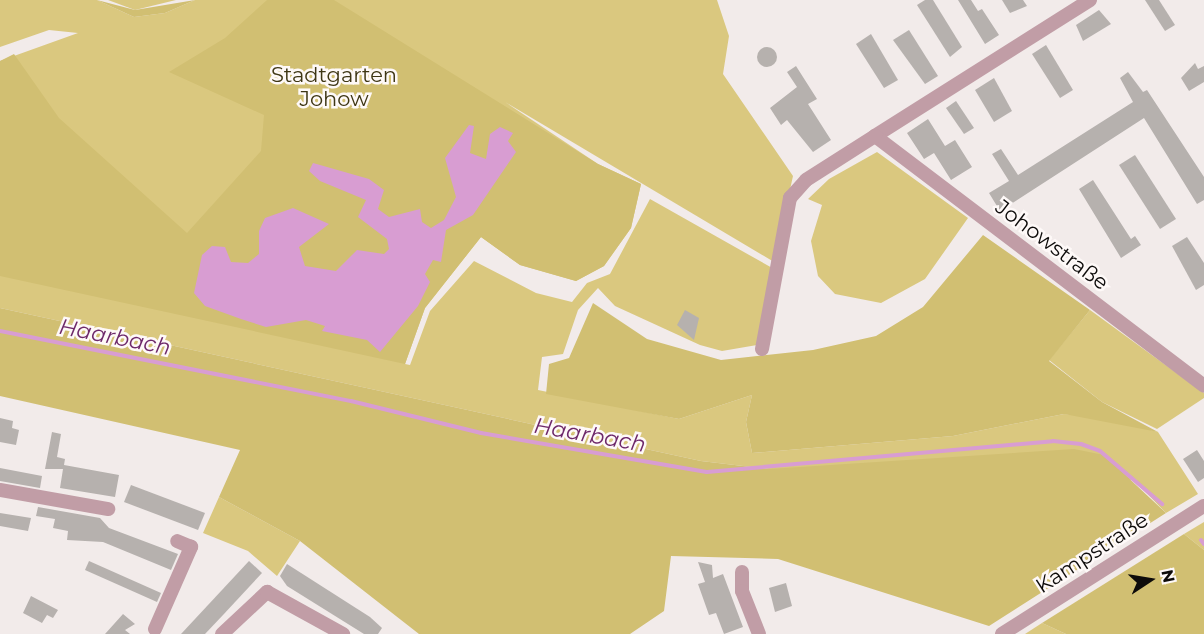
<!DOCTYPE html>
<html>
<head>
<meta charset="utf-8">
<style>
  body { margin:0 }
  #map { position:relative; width:1204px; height:634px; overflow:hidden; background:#f2ebea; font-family:Montserrat,sans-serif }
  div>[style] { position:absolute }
  .green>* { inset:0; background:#dac87f }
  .forest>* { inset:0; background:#d1bf72 }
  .water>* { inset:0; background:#d89dd2 }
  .stream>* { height:4px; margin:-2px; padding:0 2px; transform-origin:2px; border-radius:2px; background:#d89dd2 }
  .building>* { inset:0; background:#b6b1ae }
  .round { border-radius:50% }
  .street>* { height:14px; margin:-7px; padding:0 7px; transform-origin:7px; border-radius:7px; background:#c19da6 }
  span { translate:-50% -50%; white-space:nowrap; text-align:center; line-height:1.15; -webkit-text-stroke:5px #fef9f8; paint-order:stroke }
  .park-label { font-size:21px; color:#3e3614 }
  .street-label { font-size:21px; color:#0d0b0a }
  .water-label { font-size:22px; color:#6e296a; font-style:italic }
  .north { position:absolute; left:1120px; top:550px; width:60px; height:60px; -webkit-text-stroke:4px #fef9f8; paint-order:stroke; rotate:78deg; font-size:16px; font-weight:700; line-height:24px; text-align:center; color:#0d0b0a }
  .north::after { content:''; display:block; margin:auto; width:21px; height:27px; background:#0d0b0a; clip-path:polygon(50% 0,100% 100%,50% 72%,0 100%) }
</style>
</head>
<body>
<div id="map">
  <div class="green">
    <i style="clip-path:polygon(0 0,97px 0,134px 17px,165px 13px,195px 0,717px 0,729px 36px,723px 74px,793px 176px,774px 262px,505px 102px,598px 164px,641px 184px,631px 228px,604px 266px,576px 281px,520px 265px,481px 237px,425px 308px,405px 364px,410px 365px,430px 311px,474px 261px,536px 293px,572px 302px,587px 283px,610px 274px,650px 199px,774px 269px,757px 345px,722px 351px,700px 345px,615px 306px,598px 288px,578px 310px,563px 354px,542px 357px,538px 390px,679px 419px,752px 395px,746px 422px,752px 453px,953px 436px,1064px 414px,1101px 417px,1158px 432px,1198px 494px,1166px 513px,1134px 480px,769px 469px,701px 461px,0 308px,0 61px,78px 33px,49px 30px,0 47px)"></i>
    <i style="clip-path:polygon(108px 0,176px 0,135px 10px)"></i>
    <i style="clip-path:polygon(877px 152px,968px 218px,925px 279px,881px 303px,835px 294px,818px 276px,811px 241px,822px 205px,808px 199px,829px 179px)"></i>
    <i style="clip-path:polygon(1090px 310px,1204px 393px,1204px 398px,1157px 429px,1102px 402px,1049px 360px)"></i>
    <i style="clip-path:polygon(219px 497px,300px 541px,277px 576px,248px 551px,203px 533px)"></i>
    <i style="clip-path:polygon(1204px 522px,1204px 550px,1184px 534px)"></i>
    <i style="clip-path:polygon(1042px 623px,1066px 634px,1025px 634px)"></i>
  </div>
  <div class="forest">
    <i style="clip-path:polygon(97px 0,135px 10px,195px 0,165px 13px,134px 17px)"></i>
    <i style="clip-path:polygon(267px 0,334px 0,598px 164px,641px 184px,631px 228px,604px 266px,576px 281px,520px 265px,481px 237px,425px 308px,405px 364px,0 276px,0 61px,14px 54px,59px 118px,187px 233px,261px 151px,264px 115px,169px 72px,225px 38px)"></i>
    <i style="clip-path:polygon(983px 235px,1090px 310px,1049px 361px,1102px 402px,1158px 432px,1064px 414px,953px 436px,752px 453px,746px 422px,752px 395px,679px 419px,546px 394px,549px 364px,569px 358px,593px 303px,647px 339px,721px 360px,813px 350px,876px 336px,923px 307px)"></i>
    <i style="clip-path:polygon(0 308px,701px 461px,769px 469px,1074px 449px,1104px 455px,1166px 513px,989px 626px,778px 559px,671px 556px,664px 611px,630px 634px,419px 634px,300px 541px,219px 497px,240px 450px,0 396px)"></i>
    <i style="clip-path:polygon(1184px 534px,1204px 550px,1204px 634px,1066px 634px,1042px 623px)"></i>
  </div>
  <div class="water">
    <i style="clip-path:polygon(469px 125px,474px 126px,470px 153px,486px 159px,490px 134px,500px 127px,513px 133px,508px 141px,516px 152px,473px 215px,446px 230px,441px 262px,433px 260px,425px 274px,430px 282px,418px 306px,380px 352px,367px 340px,322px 331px,325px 326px,306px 320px,266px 327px,241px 319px,205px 306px,194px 293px,202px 255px,212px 246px,225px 247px,231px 262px,248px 263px,259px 254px,259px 231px,265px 218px,293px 208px,329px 224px,299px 247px,305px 266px,336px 271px,357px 250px,384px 254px,389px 249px,387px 239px,358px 217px,366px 200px,320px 181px,309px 171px,313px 163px,369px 179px,384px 190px,378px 209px,389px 217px,420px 209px,422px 222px,431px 228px,444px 220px,456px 197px,445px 158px)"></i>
  </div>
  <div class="stream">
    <i style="left:0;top:331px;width:358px;rotate:11.3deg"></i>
    <i style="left:351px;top:401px;width:134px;rotate:13.8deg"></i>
    <i style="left:481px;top:433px;width:229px;rotate:9.8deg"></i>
    <i style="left:707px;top:472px;width:347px;rotate:-5.1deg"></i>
    <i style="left:1053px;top:441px;width:28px;rotate:6deg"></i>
    <i style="left:1081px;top:444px;width:20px;rotate:20deg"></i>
    <i style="left:1100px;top:451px;width:82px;rotate:40.5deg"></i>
    <i style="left:1201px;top:540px;width:5px;rotate:53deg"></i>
  </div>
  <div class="building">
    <i style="clip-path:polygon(925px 0,933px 0,962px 47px,950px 57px,917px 5px)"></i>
    <i style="clip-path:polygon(958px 0,971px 0,978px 11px,982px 9px,999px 35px,985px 44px)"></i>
    <i style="clip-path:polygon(1002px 0,1023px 0,1027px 6px,1010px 13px)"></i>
    <i style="clip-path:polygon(1145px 0,1159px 0,1175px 25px,1165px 31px)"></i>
    <i style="clip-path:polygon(1099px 10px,1111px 24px,1083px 41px,1076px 25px)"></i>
    <i style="clip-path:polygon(909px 30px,938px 76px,925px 84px,893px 40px)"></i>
    <i style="clip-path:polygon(871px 34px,898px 80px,884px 88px,856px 44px)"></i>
    <i style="clip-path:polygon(1046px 45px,1073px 90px,1060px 98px,1032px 54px)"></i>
    <i class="round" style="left:757px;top:47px;width:20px;height:20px"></i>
    <i style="clip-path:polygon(1195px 63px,1198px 69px,1204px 66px,1204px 82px,1189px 91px,1181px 78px)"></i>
    <i style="clip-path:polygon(796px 66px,817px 99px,808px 104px,831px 140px,813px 152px,787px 120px,781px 125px,770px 108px,797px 87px,787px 72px)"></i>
    <i style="clip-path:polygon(1128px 72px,1143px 92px,1147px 90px,1204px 177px,1204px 200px,1197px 204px,1144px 118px,1000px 211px,989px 193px,1009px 181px,992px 154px,1001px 149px,1018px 175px,1133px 102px,1120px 78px)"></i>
    <i style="clip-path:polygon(994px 78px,1012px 111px,994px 122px,975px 90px)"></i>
    <i style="clip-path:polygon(956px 101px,974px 128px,964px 134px,946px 108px)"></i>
    <i style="clip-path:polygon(928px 119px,945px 146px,955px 140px,972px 167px,951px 180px,934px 153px,924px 159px,907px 133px)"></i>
    <i style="clip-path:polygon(1135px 155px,1176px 219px,1160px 229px,1119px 165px)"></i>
    <i style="clip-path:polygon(1093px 180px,1131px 239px,1135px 236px,1141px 245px,1121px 258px,1079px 189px)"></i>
    <i style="clip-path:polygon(1187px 237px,1204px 263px,1204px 285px,1196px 290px,1172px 246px)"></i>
    <i style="clip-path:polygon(685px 310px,699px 318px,694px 340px,677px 325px)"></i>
    <i style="clip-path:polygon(0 418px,13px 421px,12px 428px,19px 430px,16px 445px,0 442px)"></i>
    <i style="clip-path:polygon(52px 432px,61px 434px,57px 457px,65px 459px,64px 465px,119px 475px,115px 497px,60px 488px,63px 469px,45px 469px)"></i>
    <i style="clip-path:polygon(1197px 450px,1204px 461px,1204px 478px,1198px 482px,1183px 459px)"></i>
    <i style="clip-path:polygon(0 468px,42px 476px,40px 488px,0 481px)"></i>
    <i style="clip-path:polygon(131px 485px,205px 513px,198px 530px,124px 502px)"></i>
    <i style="clip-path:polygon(38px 507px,100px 518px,109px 528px,178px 554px,171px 570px,103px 542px,67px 540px,68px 531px,53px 528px,55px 519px,36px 516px)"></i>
    <i style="clip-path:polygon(0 513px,31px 518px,28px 531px,0 526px)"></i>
    <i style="clip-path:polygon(89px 561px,161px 593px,157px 602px,85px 570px)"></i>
    <i style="clip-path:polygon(249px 561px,262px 573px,223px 615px,205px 634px,181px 634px)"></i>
    <i style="clip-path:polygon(698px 562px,712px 565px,713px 578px,723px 574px,743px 627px,724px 634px,716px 613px,709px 615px,698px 584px,705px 582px)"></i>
    <i style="clip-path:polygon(287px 564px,370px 617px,382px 628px,378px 634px,364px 634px,287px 586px,280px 576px)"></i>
    <i style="clip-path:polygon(786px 583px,792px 606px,775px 612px,769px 588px)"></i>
    <i style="clip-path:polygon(31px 596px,58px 610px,53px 618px,47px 615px,42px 623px,23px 613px)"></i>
    <i style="clip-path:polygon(123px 614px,135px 624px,125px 630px,130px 634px,105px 634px)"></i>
  </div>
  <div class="street">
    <i style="left:1090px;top:0;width:254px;rotate:147.7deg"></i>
    <i style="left:875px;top:136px;width:413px;rotate:37.2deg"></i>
    <i style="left:762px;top:349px;width:154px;rotate:-79.5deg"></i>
    <i style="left:790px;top:198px;width:24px;rotate:-48deg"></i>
    <i style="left:806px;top:180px;width:82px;rotate:-32.5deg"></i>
    <i style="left:0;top:490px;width:110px;rotate:10deg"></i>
    <i style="left:742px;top:572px;width:19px;rotate:90deg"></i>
    <i style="left:742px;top:591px;width:46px;rotate:68.4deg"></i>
    <i style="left:155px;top:629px;width:90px;rotate:-66.3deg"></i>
    <i style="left:191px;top:547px;width:15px;rotate:-157deg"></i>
    <i style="left:222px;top:634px;width:62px;rotate:-43deg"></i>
    <i style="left:267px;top:592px;width:87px;rotate:28.9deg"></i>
    <i style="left:1002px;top:634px;width:239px;rotate:-32.4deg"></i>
  </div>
  <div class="park-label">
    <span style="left:334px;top:87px">Stadtgarten<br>Johow</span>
  </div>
  <div class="street-label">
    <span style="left:1052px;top:245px;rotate:37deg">Johowstraße</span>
    <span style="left:1092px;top:553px;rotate:-33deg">Kampstraße</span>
  </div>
  <div class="water-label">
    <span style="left:115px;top:337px;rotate:11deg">Haarbach</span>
    <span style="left:590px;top:435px;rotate:10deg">Haarbach</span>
  </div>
  <div class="north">N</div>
</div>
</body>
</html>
